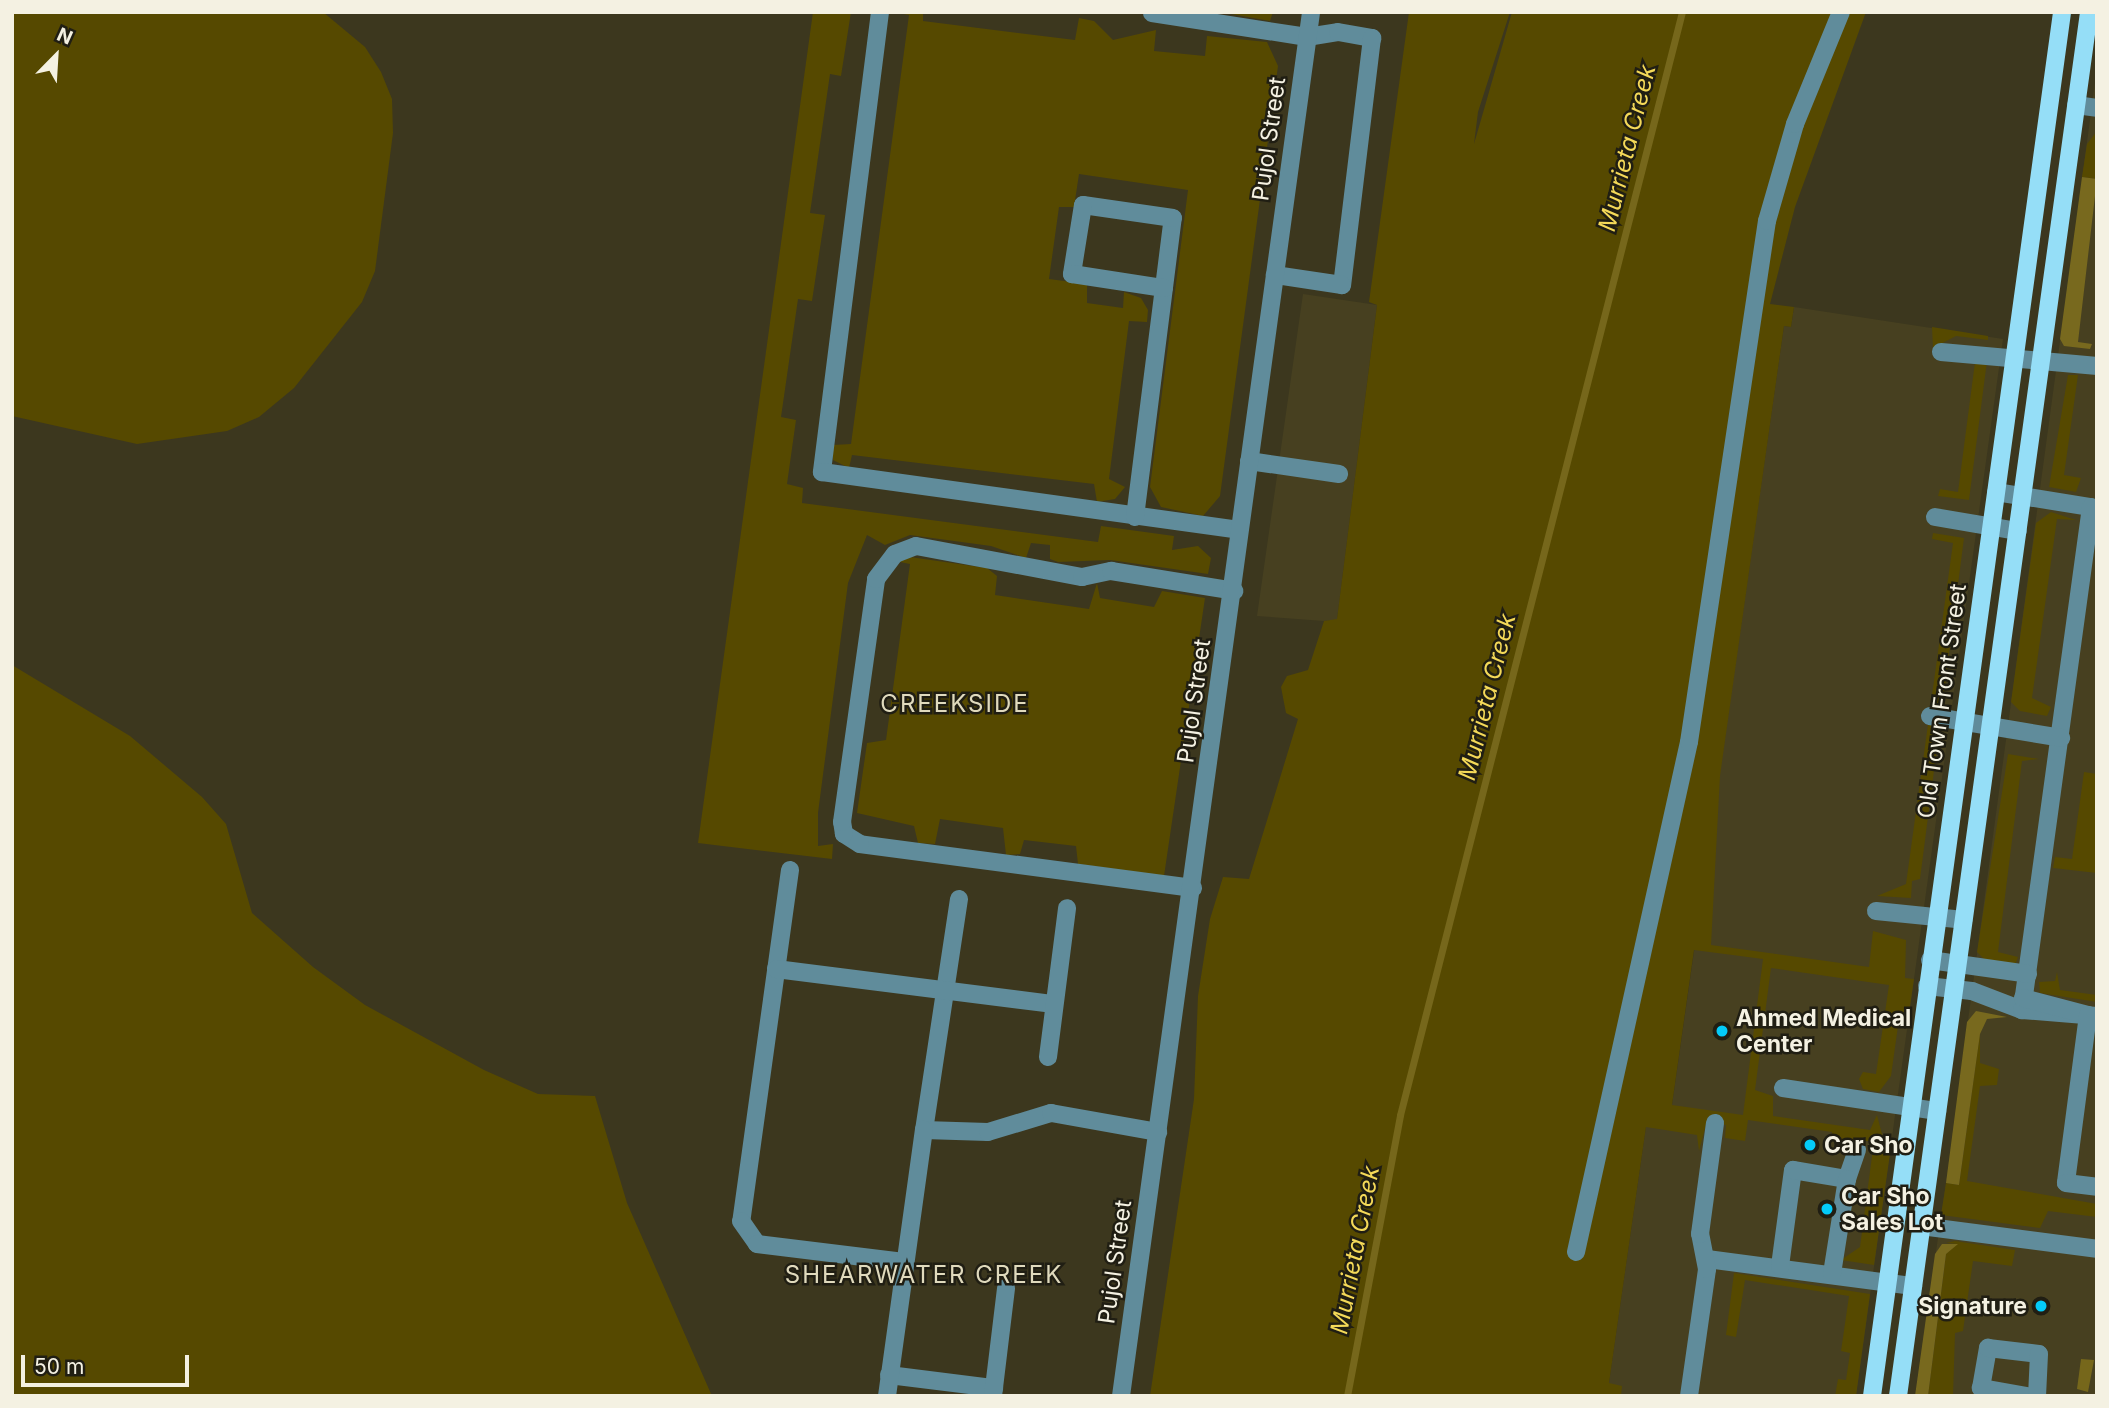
<!DOCTYPE html>
<html>
<head>
<meta charset="utf-8">
<style>
  body { margin:0 }
  #map { position:relative; width:2109px; height:1408px; overflow:hidden; background:#3c371e; font-family:Inter,sans-serif }
  div>[style] { position:absolute }
  .built>* { inset:0; background:#474020 }
  .green>* { inset:0; background:#564900 }
  .forest>* { inset:0; background:#78691e }
  .water>* { inset:0; background:#76671b }
  .stream>* { height:7px; margin:-3.5px; padding:0 3.5px; transform-origin:3.5px; border-radius:3.5px; background:#76671b }
  .minor>* { height:18px; margin:-9px; padding:0 9px; transform-origin:9px; border-radius:9px; background:#608c9b }
  .major>* { height:18px; margin:-9px; padding:0 9px; transform-origin:9px; border-radius:9px; background:#95def7 }
  .dots>* { width:19px; height:19px; translate:-50% -50%; box-sizing:border-box; border:4px solid #201e13; border-radius:50% }
  span { translate:-50% -50%; white-space:nowrap; text-align:center; line-height:1.15; -webkit-text-stroke:5px #201e13; paint-order:stroke }
  .street-label { font-size:23px; color:#f4f1e2 }
  .poi-label { font-size:23px; color:#f4f1e2; font-weight:700 }
  .left { translate:0 -50%; text-align:left }
  .right { translate:-100% -50%; text-align:right }
  .water-label { font-size:24px; color:#f4d958; font-style:italic }
  .neighbourhood-label { font-size:24px; color:#e0dabd; letter-spacing:2px }
  .frame { position:absolute; inset:0; border:14px solid #f4f1e2; pointer-events:none }
  .north { position:absolute; left:21px; top:21px; width:70px; height:70px; -webkit-text-stroke:5px #201e13; paint-order:stroke; rotate:24deg; font-size:19px; font-weight:700; line-height:28px; text-align:center; color:#f4f1e2 }
  .north::after { content:''; display:block; margin:auto; width:24px; height:32px; background:#f4f1e2; clip-path:polygon(50% 0,100% 100%,50% 72%,0 100%) }
  .scale { position:absolute; left:21px; top:1355px; width:168px; height:32px; box-sizing:border-box; border:4px solid #f4f1e2; border-top:0; padding-left:9px; font-size:21px; line-height:24px; white-space:nowrap; color:#f4f1e2; -webkit-text-stroke:5px #201e13; paint-order:stroke }
</style>
</head>
<body>
<div id="map">
  <div class="built">
    <i style="clip-path:polygon(2097px 68px,2097px 1396px,1915px 1396px,1946px 1183px)"></i>
    <i style="clip-path:polygon(1303px 294px,1377px 305px,1337px 620px,1324px 621px,1257px 616px)"></i>
    <i style="clip-path:polygon(1794px 307px,2003px 339px,1856px 1396px,1607px 1396px,1649px 1106px,1672px 1105px,1784px 326px,1791px 327px)"></i>
  </div>
  <div class="green">
    <i style="clip-path:polygon(12px 12px,323px 12px,365px 47px,381px 72px,392px 99px,393px 133px,375px 271px,362px 302px,294px 388px,259px 417px,227px 431px,137px 444px,12px 416px)"></i>
    <i style="clip-path:polygon(813px 12px,851px 12px,841px 76px,830px 74px,810px 213px,825px 215px,812px 301px,798px 299px,781px 417px,796px 420px,787px 484px,803px 488px,802px 503px,1098px 542px,1101px 526px,1174px 536px,1172px 550px,1198px 546px,1211px 558px,1208px 574px,1110px 560px,1058px 562px,1050px 559px,1050px 545px,1031px 543px,1026px 558px,991px 546px,910px 535px,885px 545px,867px 535px,848px 583px,818px 813px,818px 846px,833px 844px,832px 859px,698px 843px)"></i>
    <i style="clip-path:polygon(893px 12px,923px 12px,923px 21px,1075px 40px,1079px 18px,1094px 21px,1113px 40px,1156px 30px,1154px 51px,1205px 56px,1207px 36px,1267px 42px,1278px 66px,1220px 496px,1203px 516px,1161px 507px,1150px 487px,1188px 190px,1079px 174px,1074px 207px,1059px 207px,1049px 279px,1087px 284px,1087px 303px,1123px 308px,1124px 292px,1141px 298px,1148px 310px,1147px 322px,1129px 321px,1109px 479px,1125px 487px,1115px 499px,1097px 502px,1094px 484px,852px 455px,849px 468px,833px 460px,833px 445px,851px 444px,909px 15px)"></i>
    <i style="clip-path:polygon(1220px 12px,1273px 12px,1270px 21px)"></i>
    <i style="clip-path:polygon(evenodd,1409px 12px,1510px 12px,1478px 112px,1474px 144px,1512px 12px,1866px 12px,1795px 207px,1770px 304px,1794px 307px,1791px 327px,1784px 326px,1720px 776px,1711px 945px,1869px 967px,1873px 931px,1906px 940px,1905px 978px,1914px 979px,1909px 1013px,1900px 1012px,1891px 1076px,1879px 1092px,1863px 1089px,1859px 1079px,1863px 1072px,1876px 1074px,1889px 985px,1771px 968px,1755px 1090px,1773px 1096px,1773px 1116px,1870px 1130px,1877px 1115px,1883px 1138px,1892px 1140px,1874px 1265px,1841px 1260px,1860px 1247px,1874px 1141px,1831px 1141px,1832px 1132px,1748px 1120px,1745px 1141px,1725px 1138px,1726px 1125px,1707px 1121px,1699px 1151px,1697px 1135px,1646px 1127px,1609px 1383px,1622px 1386px,1621px 1396px,1150px 1396px,1194px 1099px,1198px 996px,1210px 919px,1223px 877px,1249px 879px,1298px 719px,1286px 713px,1281px 687px,1287px 676px,1308px 670px,1324px 621px,1337px 619px,1377px 305px,1369px 302px,1409px 12px,1694px 950px,1763px 959px,1743px 1115px,1672px 1105px,1694px 950px)"></i>
    <i style="clip-path:polygon(2097px 131px,2097px 179px,2082px 177px,2087px 144px)"></i>
    <i style="clip-path:polygon(1932px 327px,1988px 336px,1988px 340px,1956px 336px,1933px 348px)"></i>
    <i style="clip-path:polygon(1987px 361px,1969px 500px,1938px 496px,1940px 489px,1958px 492px,1975px 362px)"></i>
    <i style="clip-path:polygon(2068px 375px,2078px 375px,2064px 475px,2081px 478px,2076px 492px,2049px 487px)"></i>
    <i style="clip-path:polygon(2051px 512px,2076px 520px,2057px 519px,2032px 698px,2051px 707px,2047px 716px,2020px 711px,2011px 702px,2036px 523px)"></i>
    <i style="clip-path:polygon(1933px 533px,1964px 538px,1920px 879px,1912px 881px,1911px 898px,1877px 896px,1906px 884px,1953px 543px,1932px 539px)"></i>
    <i style="clip-path:polygon(903px 556px,987px 568px,997px 576px,995px 595px,1089px 609px,1097px 583px,1100px 598px,1154px 607px,1162px 591px,1205px 598px,1164px 876px,1078px 864px,1076px 846px,1024px 840px,1020px 854px,1006px 855px,1003px 828px,940px 819px,935px 844px,918px 843px,914px 826px,857px 813px,867px 743px,886px 740px,910px 564px,900px 562px)"></i>
    <i style="clip-path:polygon(12px 665px,130px 736px,202px 797px,226px 824px,252px 913px,313px 967px,365px 1005px,484px 1070px,538px 1094px,595px 1096px,627px 1203px,712px 1396px,12px 1396px)"></i>
    <i style="clip-path:polygon(2008px 754px,2039px 759px,2022px 761px,1998px 952px,2018px 957px,2015px 965px,1985px 960px,1977px 952px)"></i>
    <i style="clip-path:polygon(2084px 772px,2097px 774px,2097px 873px,2053px 868px,2055px 857px,2072px 859px)"></i>
    <i style="clip-path:polygon(2057px 972px,2060px 990px,2097px 995px,2097px 1002px,2040px 993px,2039px 982px,2055px 981px)"></i>
    <i style="clip-path:polygon(1980px 1033px,1980px 1063px,1999px 1069px,1997px 1085px,1980px 1086px,1967px 1181px,2097px 1204px,2097px 1217px,2048px 1211px,2040px 1228px,1941px 1215px,1946px 1183px,1959px 1185px)"></i>
    <i style="clip-path:polygon(1955px 1241px,2015px 1250px,2012px 1266px,1973px 1261px,1963px 1331px,1955px 1333px,1953px 1396px,1928px 1396px,1946px 1254px,1957px 1244px,1946px 1243px)"></i>
    <i style="clip-path:polygon(1734px 1273px,1870px 1294px,1856px 1396px,1835px 1396px,1838px 1379px,1846px 1380px,1850px 1353px,1841px 1351px,1849px 1296px,1745px 1280px,1736px 1337px,1726px 1335px)"></i>
  </div>
  <div class="forest">
    <i style="clip-path:polygon(2082px 177px,2097px 179px,2078px 342px,2092px 344px,2090px 349px,2064px 346px,2060px 339px)"></i>
    <i style="clip-path:polygon(1976px 1011px,2007px 1017px,1987px 1019px,1980px 1034px,1959px 1185px,1946px 1183px,1967px 1022px)"></i>
    <i style="clip-path:polygon(1942px 1244px,1958px 1244px,1946px 1254px,1928px 1396px,1915px 1396px,1935px 1254px)"></i>
  </div>
  <div class="water">
    <i style="clip-path:polygon(2081px 1359px,2094px 1360px,2088px 1392px,2077px 1389px)"></i>
  </div>
  <div class="stream">
    <i style="left:1347px;top:1396px;width:286px;rotate:-79.3deg"></i>
    <i style="left:1400px;top:1115px;width:1138px;rotate:-75.66deg"></i>
  </div>
  <div class="minor">
    <i style="left:880px;top:12px;width:464px;rotate:97.2deg"></i>
    <i style="left:822px;top:472px;width:421px;rotate:7.9deg"></i>
    <i style="left:1152px;top:13px;width:157px;rotate:8.8deg"></i>
    <i style="left:1307px;top:37px;width:31px;rotate:-9deg"></i>
    <i style="left:1338px;top:32px;width:35px;rotate:10deg"></i>
    <i style="left:1372px;top:38px;width:249px;rotate:96.9deg"></i>
    <i style="left:1342px;top:285px;width:68px;rotate:-171.5deg"></i>
    <i style="left:2076px;top:105px;width:21px;rotate:8deg"></i>
    <i style="left:1941px;top:352px;width:157px;rotate:5.1deg"></i>
    <i style="left:1249px;top:461px;width:91px;rotate:8.2deg"></i>
    <i style="left:1996px;top:492px;width:96px;rotate:9deg"></i>
    <i style="left:2091px;top:507px;width:508px;rotate:97.81deg"></i>
    <i style="left:1135px;top:517px;width:301px;rotate:-82.8deg"></i>
    <i style="left:1173px;top:218px;width:91px;rotate:-171.8deg"></i>
    <i style="left:1083px;top:205px;width:70px;rotate:99.1deg"></i>
    <i style="left:1072px;top:274px;width:93px;rotate:8.7deg"></i>
    <i style="left:1935px;top:517px;width:84px;rotate:9.6deg"></i>
    <i style="left:1930px;top:716px;width:133px;rotate:9.5deg"></i>
    <i style="left:790px;top:870px;width:354px;rotate:97.9deg"></i>
    <i style="left:741px;top:1221px;width:28px;rotate:55deg"></i>
    <i style="left:757px;top:1244px;width:148px;rotate:7deg"></i>
    <i style="left:1193px;top:888px;width:336px;rotate:-172.5deg"></i>
    <i style="left:860px;top:844px;width:19px;rotate:-148deg"></i>
    <i style="left:844px;top:834px;width:12px;rotate:-99deg"></i>
    <i style="left:842px;top:822px;width:245px;rotate:-82deg"></i>
    <i style="left:876px;top:579px;width:31px;rotate:-53deg"></i>
    <i style="left:895px;top:554px;width:22px;rotate:-21deg"></i>
    <i style="left:916px;top:546px;width:169px;rotate:10.6deg"></i>
    <i style="left:1082px;top:577px;width:30px;rotate:-12deg"></i>
    <i style="left:1111px;top:571px;width:125px;rotate:9.2deg"></i>
    <i style="left:959px;top:899px;width:234px;rotate:98.6deg"></i>
    <i style="left:924px;top:1130px;width:64px;rotate:1.8deg"></i>
    <i style="left:988px;top:1132px;width:66px;rotate:-16.8deg"></i>
    <i style="left:1051px;top:1113px;width:109px;rotate:10.1deg"></i>
    <i style="left:1876px;top:911px;width:88px;rotate:5.8deg"></i>
    <i style="left:1930px;top:960px;width:99px;rotate:8.1deg"></i>
    <i style="left:776px;top:969px;width:280px;rotate:7.2deg"></i>
    <i style="left:1927px;top:986px;width:45px;rotate:6.3deg"></i>
    <i style="left:1972px;top:991px;width:53px;rotate:20.8deg"></i>
    <i style="left:2022px;top:1010px;width:75px;rotate:4.6deg"></i>
    <i style="left:2023px;top:998px;width:67px;rotate:14.7deg"></i>
    <i style="left:2088px;top:1015px;width:169px;rotate:97.5deg"></i>
    <i style="left:2066px;top:1183px;width:31px;rotate:7deg"></i>
    <i style="left:1048px;top:1057px;width:150px;rotate:-82.7deg"></i>
    <i style="left:1783px;top:1088px;width:156px;rotate:8.5deg"></i>
    <i style="left:1847px;top:1179px;width:31px;rotate:-71deg"></i>
    <i style="left:1921px;top:1226px;width:177px;rotate:7.4deg"></i>
    <i style="left:1576px;top:1252px;width:522px;rotate:-77.51deg"></i>
    <i style="left:1689px;top:742px;width:527px;rotate:-81.49deg"></i>
    <i style="left:1767px;top:221px;width:101px;rotate:-73.9deg"></i>
    <i style="left:1795px;top:124px;width:121px;rotate:-67.7deg"></i>
    <i style="left:1707px;top:1259px;width:208px;rotate:7.5deg"></i>
    <i style="left:1780px;top:1266px;width:97px;rotate:-82.3deg"></i>
    <i style="left:1793px;top:1170px;width:55px;rotate:9.5deg"></i>
    <i style="left:1847px;top:1179px;width:96px;rotate:99deg"></i>
    <i style="left:889px;top:1375px;width:106px;rotate:7.1deg"></i>
    <i style="left:887px;top:1396px;width:269px;rotate:-82.1deg"></i>
    <i style="left:993px;top:1396px;width:109px;rotate:-83.1deg"></i>
    <i style="left:1121px;top:1396px;width:1397px;rotate:-82.18deg"></i>
    <i style="left:1689px;top:1396px;width:128px;rotate:-81.9deg"></i>
    <i style="left:1707px;top:1269px;width:36px;rotate:-101deg"></i>
    <i style="left:1700px;top:1234px;width:112px;rotate:-82.3deg"></i>
    <i style="left:2027px;top:1396px;width:47px;rotate:-170.1deg"></i>
    <i style="left:1981px;top:1388px;width:41px;rotate:-80.1deg"></i>
    <i style="left:1988px;top:1348px;width:51px;rotate:6.7deg"></i>
    <i style="left:2039px;top:1354px;width:42px;rotate:92.7deg"></i>
  </div>
  <div class="major">
    <i style="left:1872px;top:1396px;width:1397px;rotate:-82.18deg"></i>
    <i style="left:1898px;top:1396px;width:1397px;rotate:-82.14deg"></i>
  </div>
  <div class="dots">
    <i style="left:1722px;top:1031px;background:#04cbf9"></i>
    <i style="left:1810px;top:1145px;background:#04cbf9"></i>
    <i style="left:1827px;top:1209px;background:#04cbf9"></i>
    <i style="left:2041px;top:1306px;background:#04cbf9"></i>
  </div>
  <div class="street-label">
    <span style="left:1269px;top:139px;rotate:-82deg">Pujol Street</span>
    <span style="left:1194px;top:701px;rotate:-82deg">Pujol Street</span>
    <span style="left:1942px;top:701px;rotate:-82deg">Old Town Front Street</span>
    <span style="left:1115px;top:1262px;rotate:-82deg">Pujol Street</span>
  </div>
  <div class="poi-label">
    <span class="left" style="left:1736px;top:1031px">Ahmed Medical<br>Center</span>
    <span class="left" style="left:1824px;top:1145px">Car Sho</span>
    <span class="left" style="left:1841px;top:1209px">Car Sho<br>Sales Lot</span>
    <span class="right" style="left:2027px;top:1306px">Signature</span>
  </div>
  <div class="water-label">
    <span style="left:1627px;top:148px;rotate:-76deg">Murrieta Creek</span>
    <span style="left:1487px;top:697px;rotate:-76deg">Murrieta Creek</span>
    <span style="left:1355px;top:1250px;rotate:-79deg">Murrieta Creek</span>
  </div>
  <div class="neighbourhood-label">
    <span style="left:955px;top:704px">CREEKSIDE</span>
    <span style="left:924px;top:1275px">SHEARWATER CREEK</span>
  </div>
  <div class="frame"></div>
  <div class="north">N</div>
  <div class="scale">50 m</div>
</div>
</body>
</html>
